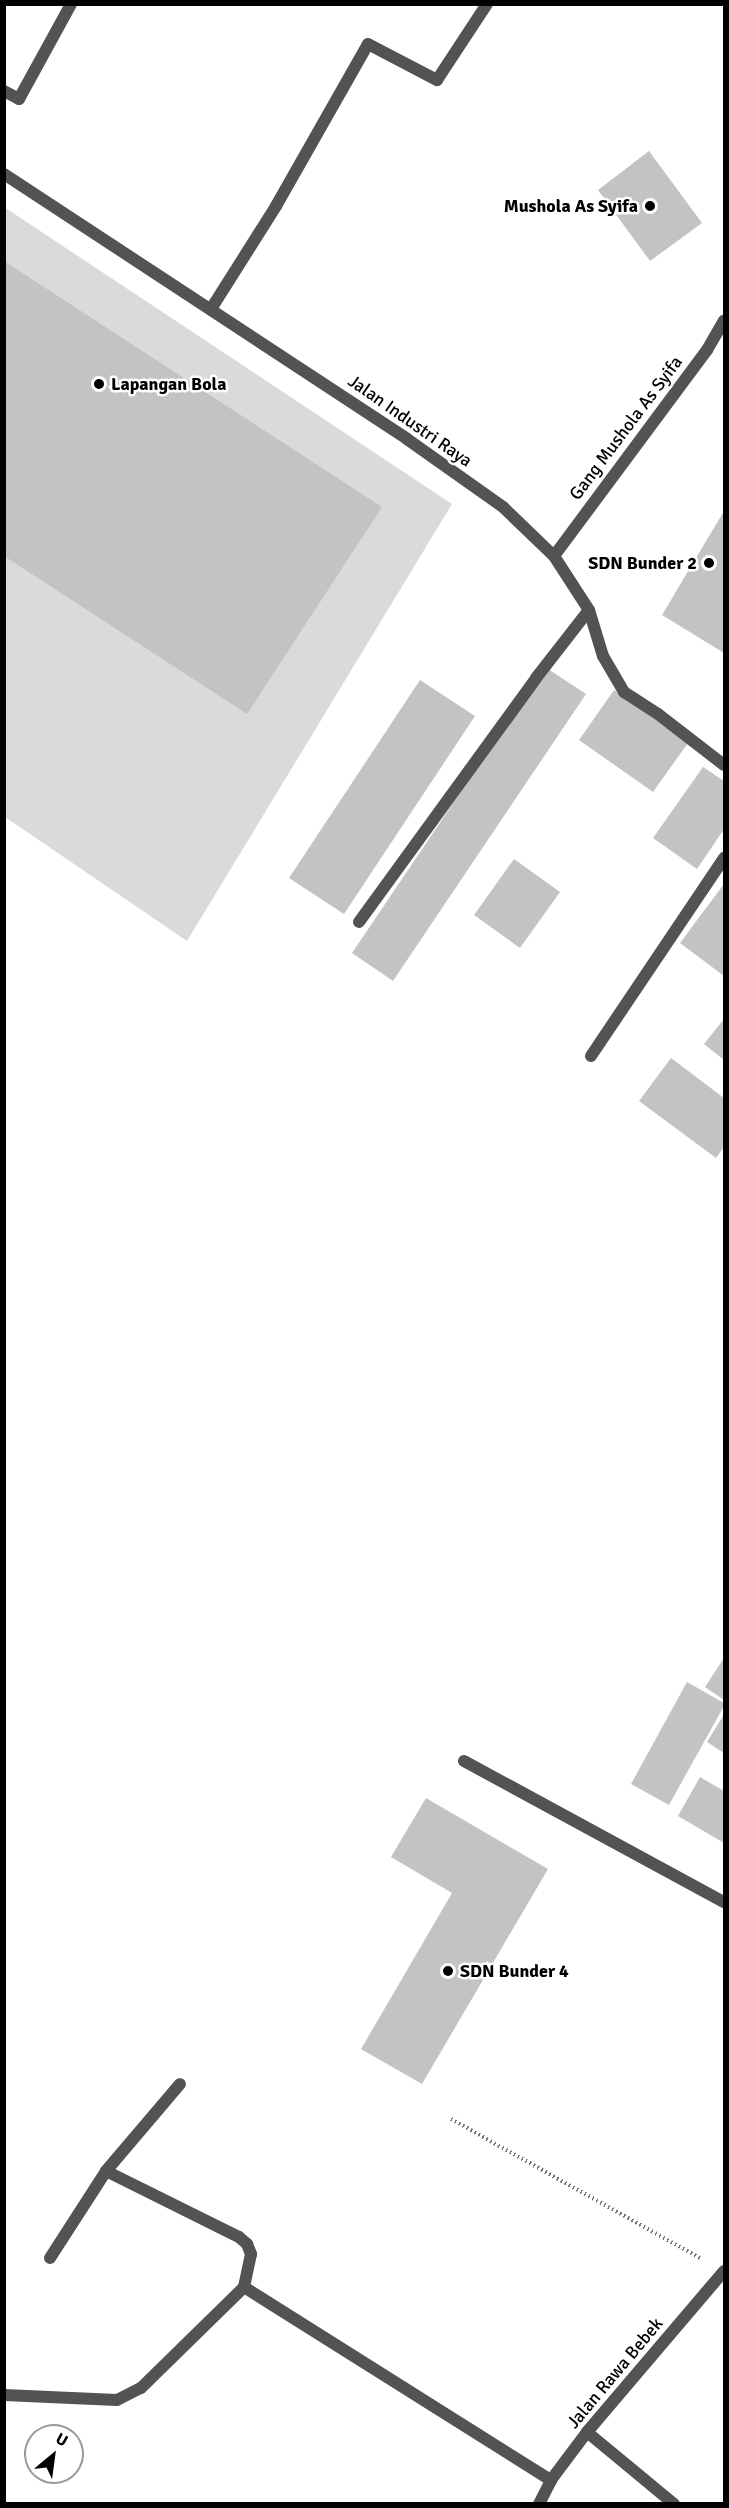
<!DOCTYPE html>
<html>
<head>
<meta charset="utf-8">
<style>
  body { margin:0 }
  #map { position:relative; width:729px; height:2508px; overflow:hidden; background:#fff; font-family:Signika,sans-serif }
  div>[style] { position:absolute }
  .green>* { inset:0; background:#dadada }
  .building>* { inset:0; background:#c3c3c3 }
  .path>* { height:4px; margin-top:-2px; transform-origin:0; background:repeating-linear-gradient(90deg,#757575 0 1.5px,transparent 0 4.5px) }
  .service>* { height:12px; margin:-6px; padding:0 6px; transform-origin:6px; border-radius:6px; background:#535353 }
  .minor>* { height:12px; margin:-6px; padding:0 6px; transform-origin:6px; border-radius:6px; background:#535353 }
  .tertiary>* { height:12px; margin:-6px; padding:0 6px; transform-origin:6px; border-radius:6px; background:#535353 }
  .dots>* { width:16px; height:16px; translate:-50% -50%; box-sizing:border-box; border:3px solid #fff; border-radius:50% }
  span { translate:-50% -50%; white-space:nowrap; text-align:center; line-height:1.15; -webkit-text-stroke:5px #fff; paint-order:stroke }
  .poi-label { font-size:18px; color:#000; font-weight:700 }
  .right { translate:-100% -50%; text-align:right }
  .left { translate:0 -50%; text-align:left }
  .street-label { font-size:18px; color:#000 }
  .frame { position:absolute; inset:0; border:6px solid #000; pointer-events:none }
  .north { position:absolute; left:24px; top:2424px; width:60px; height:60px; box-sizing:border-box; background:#fff; border:2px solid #999; border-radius:50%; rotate:29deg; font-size:16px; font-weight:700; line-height:24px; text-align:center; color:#000 }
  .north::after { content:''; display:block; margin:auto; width:21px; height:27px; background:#000; clip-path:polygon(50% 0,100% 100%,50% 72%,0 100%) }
</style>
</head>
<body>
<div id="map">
  <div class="green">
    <i style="clip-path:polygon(4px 207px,452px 504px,187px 941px,5px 817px)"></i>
  </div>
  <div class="building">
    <i style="clip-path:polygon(649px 151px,702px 223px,650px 261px,598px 190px)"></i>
    <i style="clip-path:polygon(4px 261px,382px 507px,247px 714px,4px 556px)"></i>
    <i style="clip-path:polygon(724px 511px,724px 653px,662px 615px)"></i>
    <i style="clip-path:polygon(545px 667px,586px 694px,393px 981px,352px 953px)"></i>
    <i style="clip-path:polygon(420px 680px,475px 716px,344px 914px,289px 878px)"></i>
    <i style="clip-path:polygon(614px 690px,688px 743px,653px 792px,579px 740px)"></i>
    <i style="clip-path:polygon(703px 767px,724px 781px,724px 829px,697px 869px,653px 838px)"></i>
    <i style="clip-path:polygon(514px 859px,560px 892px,520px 948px,474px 915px)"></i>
    <i style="clip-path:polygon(724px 884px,724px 976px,680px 943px)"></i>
    <i style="clip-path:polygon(724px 1019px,724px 1060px,704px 1044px)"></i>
    <i style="clip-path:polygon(671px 1058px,724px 1098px,724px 1147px,716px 1158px,639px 1101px)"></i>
    <i style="clip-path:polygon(724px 1658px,724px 1700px,705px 1687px)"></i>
    <i style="clip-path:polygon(687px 1682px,724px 1703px,724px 1706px,669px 1805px,631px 1784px)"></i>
    <i style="clip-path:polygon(723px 1716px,724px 1717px,724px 1753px,707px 1742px)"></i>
    <i style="clip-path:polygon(700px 1777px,724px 1791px,724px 1843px,678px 1816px)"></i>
    <i style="clip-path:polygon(426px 1798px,548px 1869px,422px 2084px,361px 2049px,452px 1893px,391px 1857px)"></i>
  </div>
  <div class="path">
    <i style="left:451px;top:2119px;width:285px;rotate:29.2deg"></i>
  </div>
  <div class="service">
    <i style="left:464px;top:1761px;width:296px;rotate:28.5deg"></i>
    <i style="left:106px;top:2171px;width:148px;rotate:26.4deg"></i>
    <i style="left:239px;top:2237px;width:11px;rotate:41deg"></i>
    <i style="left:247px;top:2244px;width:11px;rotate:68deg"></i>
    <i style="left:251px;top:2254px;width:34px;rotate:102deg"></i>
    <i style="left:50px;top:2258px;width:103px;rotate:-57.2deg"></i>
    <i style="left:106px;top:2171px;width:114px;rotate:-49.6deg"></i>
    <i style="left:4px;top:2395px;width:113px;rotate:2.5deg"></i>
    <i style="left:117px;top:2400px;width:27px;rotate:-27deg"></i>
    <i style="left:141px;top:2388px;width:144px;rotate:-44.4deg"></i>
    <i style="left:244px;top:2287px;width:363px;rotate:32.2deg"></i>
  </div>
  <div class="minor">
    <i style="left:4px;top:91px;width:17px;rotate:28deg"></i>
    <i style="left:19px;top:99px;width:108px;rotate:-61.3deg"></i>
    <i style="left:211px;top:309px;width:122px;rotate:-57.7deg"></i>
    <i style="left:276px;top:206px;width:186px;rotate:-60.4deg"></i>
    <i style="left:368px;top:44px;width:78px;rotate:27.6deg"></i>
    <i style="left:437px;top:80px;width:91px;rotate:-56.7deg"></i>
    <i style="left:554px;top:556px;width:257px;rotate:-53.4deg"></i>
    <i style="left:707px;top:350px;width:34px;rotate:-60deg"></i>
    <i style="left:359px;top:922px;width:301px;rotate:-54deg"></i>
    <i style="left:536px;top:678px;width:86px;rotate:-52.1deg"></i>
    <i style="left:591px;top:1056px;width:239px;rotate:-56.1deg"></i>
    <i style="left:587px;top:2432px;width:113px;rotate:39.6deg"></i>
    <i style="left:539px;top:2504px;width:27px;rotate:-63deg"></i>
    <i style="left:551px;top:2480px;width:60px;rotate:-53.1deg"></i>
    <i style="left:587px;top:2432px;width:211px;rotate:-49.6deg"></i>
  </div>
  <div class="tertiary">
    <i style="left:4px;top:174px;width:482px;rotate:33.3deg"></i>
    <i style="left:407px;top:439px;width:118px;rotate:35.3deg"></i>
    <i style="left:503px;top:507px;width:71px;rotate:43.9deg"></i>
    <i style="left:554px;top:556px;width:64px;rotate:57.1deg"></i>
    <i style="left:589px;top:610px;width:48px;rotate:73.1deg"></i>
    <i style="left:603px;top:656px;width:42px;rotate:59.7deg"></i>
    <i style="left:624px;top:692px;width:40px;rotate:32.9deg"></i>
    <i style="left:658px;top:714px;width:83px;rotate:37.7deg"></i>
  </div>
  <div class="dots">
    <i style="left:650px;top:206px;background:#000"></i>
    <i style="left:99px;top:384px;background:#000"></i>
    <i style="left:709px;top:563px;background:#000"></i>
    <i style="left:448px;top:1971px;background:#000"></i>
  </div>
  <div class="poi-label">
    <span class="right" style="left:638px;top:206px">Mushola As Syifa</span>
    <span class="left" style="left:111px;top:384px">Lapangan Bola</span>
    <span class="right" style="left:697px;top:563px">SDN Bunder 2</span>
    <span class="left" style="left:460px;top:1971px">SDN Bunder 4</span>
  </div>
  <div class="street-label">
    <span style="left:410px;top:421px;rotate:35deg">Jalan Industri Raya</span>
    <span style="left:626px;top:428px;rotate:-53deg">Gang Mushola As Syifa</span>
    <span style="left:615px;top:2373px;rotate:-50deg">Jalan Rawa Bebek</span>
  </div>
  <div class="frame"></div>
  <div class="north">U</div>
</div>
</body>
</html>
